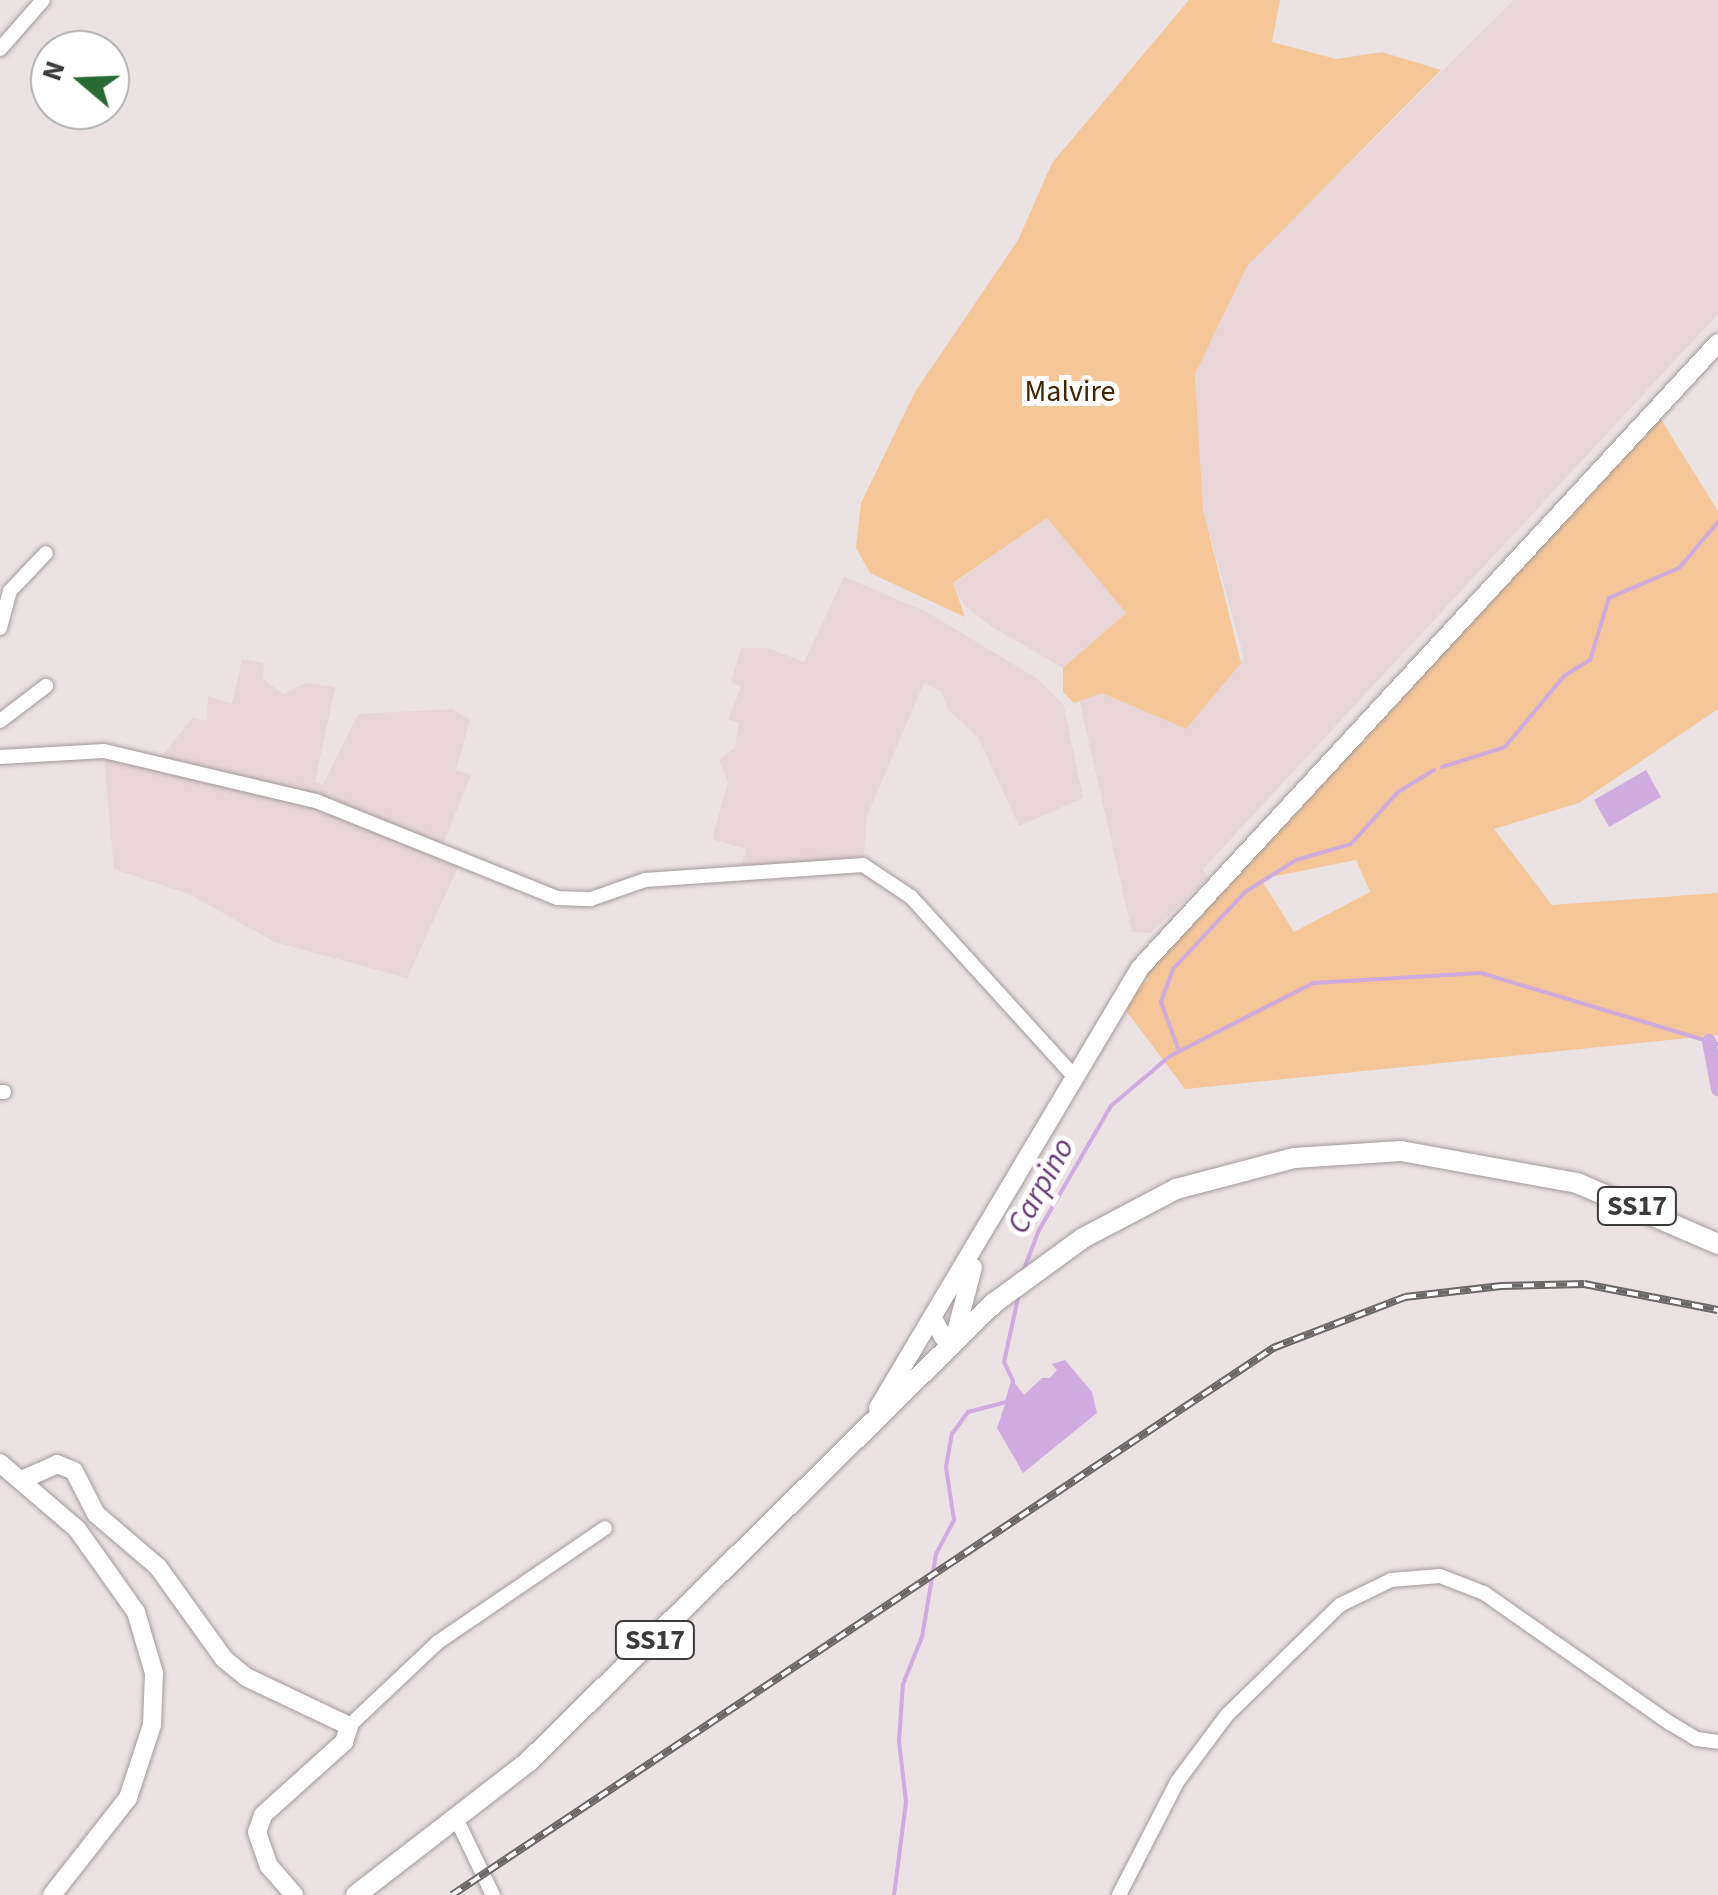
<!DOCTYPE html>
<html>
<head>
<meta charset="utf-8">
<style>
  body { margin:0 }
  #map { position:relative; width:1718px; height:1895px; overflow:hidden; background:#ebe2e3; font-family:"Source Sans 3",sans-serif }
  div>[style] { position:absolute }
  .built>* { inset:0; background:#e7d5d7 }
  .green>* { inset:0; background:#f5c698 }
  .water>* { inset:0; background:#cfabdf }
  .stream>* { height:4px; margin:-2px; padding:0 2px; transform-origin:2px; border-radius:2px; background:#cfabdf }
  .canal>* { height:14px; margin:-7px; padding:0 7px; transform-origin:7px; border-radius:7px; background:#cfabdf }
  .roads { filter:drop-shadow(0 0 2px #a2999a) drop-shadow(0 0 2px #a2999a) }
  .street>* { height:14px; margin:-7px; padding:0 7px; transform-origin:7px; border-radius:7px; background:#fff }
  .secondary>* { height:18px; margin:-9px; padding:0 9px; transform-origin:9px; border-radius:9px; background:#fff }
  .primary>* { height:20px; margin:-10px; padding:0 10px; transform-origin:10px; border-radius:10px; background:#fff }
  .rail>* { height:8px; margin-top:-4px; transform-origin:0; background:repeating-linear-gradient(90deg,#fff 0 11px,#6b6767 0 22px); box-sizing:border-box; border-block:2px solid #6b6767 }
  span { translate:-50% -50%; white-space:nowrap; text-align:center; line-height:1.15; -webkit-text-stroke:10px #fff; paint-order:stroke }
  .shield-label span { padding:2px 8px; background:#fff; border:2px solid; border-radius:8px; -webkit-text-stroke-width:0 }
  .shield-label { font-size:28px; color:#3d3a3a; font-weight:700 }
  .park-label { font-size:30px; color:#412300 }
  .water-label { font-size:32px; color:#673a79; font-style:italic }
  .north { position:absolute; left:30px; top:30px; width:100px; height:100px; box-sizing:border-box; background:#fff; border:2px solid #b1b0b0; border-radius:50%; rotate:289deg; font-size:28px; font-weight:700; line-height:40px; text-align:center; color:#3d3a3a }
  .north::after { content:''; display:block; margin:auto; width:35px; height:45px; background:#286a34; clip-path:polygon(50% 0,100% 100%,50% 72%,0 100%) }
</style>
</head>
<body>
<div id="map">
  <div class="built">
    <i style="clip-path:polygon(1514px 0,1718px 0,1718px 314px,1203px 869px,1207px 878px,1151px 933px,1132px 932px,1079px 699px,1102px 693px,1186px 729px,1244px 658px,1203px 509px,1195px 374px,1238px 274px)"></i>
    <i style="clip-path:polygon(1047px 518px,1126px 613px,1063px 668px,992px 627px,964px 605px,953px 584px)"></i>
    <i style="clip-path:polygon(844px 577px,925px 611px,1038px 679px,1064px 706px,1083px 798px,1019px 826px,978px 737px,948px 710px,942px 692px,924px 683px,867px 816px,863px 865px,740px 873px,746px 849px,712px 839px,728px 782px,719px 760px,735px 747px,739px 723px,728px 719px,741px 687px,731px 682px,741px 648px,767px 648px,804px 662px)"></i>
    <i style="clip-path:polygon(242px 659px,264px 663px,263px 679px,283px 694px,306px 683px,335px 687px,315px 782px,323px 785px,358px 714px,452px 709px,470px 720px,456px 770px,471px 775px,439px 854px,460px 863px,407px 978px,275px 942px,189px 894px,114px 869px,104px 758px,160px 759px,192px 718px,207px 721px,208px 696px,232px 704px)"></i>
  </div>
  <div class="green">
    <i style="clip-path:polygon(1189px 0,1280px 0,1272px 42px,1336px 59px,1382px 52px,1441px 70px,1247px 266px,1195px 374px,1203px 509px,1241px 663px,1186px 729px,1102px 693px,1074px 703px,1063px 692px,1063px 668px,1126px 613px,1047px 518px,953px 583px,965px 617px,870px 573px,856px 548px,861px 503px,915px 392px,1018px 240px,1052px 163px)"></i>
    <i style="clip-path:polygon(evenodd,1655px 410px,1718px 511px,1718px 709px,1579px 803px,1494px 829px,1552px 905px,1718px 893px,1718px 1035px,1185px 1089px,1118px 1000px,1126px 987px,1149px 981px,1140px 968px,1655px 410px,1356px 860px,1370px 892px,1294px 932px,1261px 879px,1356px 860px)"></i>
  </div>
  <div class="water">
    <i style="clip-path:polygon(1646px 770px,1661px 797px,1609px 827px,1594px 800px)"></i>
    <i style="clip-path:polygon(1065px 1360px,1092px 1392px,1097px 1413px,1023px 1473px,997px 1428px,1013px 1381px,1024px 1395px,1042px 1378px,1050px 1378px,1057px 1370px,1052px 1364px)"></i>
  </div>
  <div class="stream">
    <i style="left:1442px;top:767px;width:66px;rotate:-17.6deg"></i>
    <i style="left:1505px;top:747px;width:92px;rotate:-50.3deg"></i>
    <i style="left:1564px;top:676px;width:31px;rotate:-32deg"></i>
    <i style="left:1590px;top:660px;width:65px;rotate:-73deg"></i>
    <i style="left:1609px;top:598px;width:76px;rotate:-23.2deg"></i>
    <i style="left:1679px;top:568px;width:60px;rotate:-49.7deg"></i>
    <i style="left:1179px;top:1051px;width:52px;rotate:-110.2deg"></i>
    <i style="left:1161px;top:1002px;width:35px;rotate:-70deg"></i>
    <i style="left:1173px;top:969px;width:105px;rotate:-46.9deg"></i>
    <i style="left:1245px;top:892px;width:60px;rotate:-32.1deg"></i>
    <i style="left:1296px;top:860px;width:57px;rotate:-16.2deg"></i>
    <i style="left:1351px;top:844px;width:70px;rotate:-47.9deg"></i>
    <i style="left:1398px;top:792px;width:42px;rotate:-31.4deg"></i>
    <i style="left:1024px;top:1269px;width:42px;rotate:-69deg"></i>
    <i style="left:1039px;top:1230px;width:143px;rotate:-59.9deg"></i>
    <i style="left:1111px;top:1106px;width:77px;rotate:-40.3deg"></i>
    <i style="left:1170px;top:1056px;width:161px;rotate:-27deg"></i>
    <i style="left:1313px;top:983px;width:168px;rotate:-3.4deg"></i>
    <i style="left:1481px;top:973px;width:247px;rotate:16.7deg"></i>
    <i style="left:894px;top:1895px;width:94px;rotate:-82.6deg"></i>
    <i style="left:906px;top:1802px;width:61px;rotate:-96.5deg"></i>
    <i style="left:899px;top:1741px;width:57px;rotate:-86deg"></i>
    <i style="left:903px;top:1684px;width:51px;rotate:-68deg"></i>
    <i style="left:922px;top:1637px;width:84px;rotate:-80.4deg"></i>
    <i style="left:936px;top:1554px;width:38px;rotate:-62deg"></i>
    <i style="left:954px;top:1520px;width:54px;rotate:-98.6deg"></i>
    <i style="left:946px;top:1467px;width:34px;rotate:-80deg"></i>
    <i style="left:952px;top:1434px;width:27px;rotate:-54deg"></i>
    <i style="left:968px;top:1412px;width:40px;rotate:-14.4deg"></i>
    <i style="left:1007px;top:1402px;width:22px;rotate:-74deg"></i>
    <i style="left:1013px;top:1381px;width:21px;rotate:-115deg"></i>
    <i style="left:1004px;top:1362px;width:71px;rotate:-77.7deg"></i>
  </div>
  <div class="canal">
    <i style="left:1709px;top:1041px;width:49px;rotate:79.4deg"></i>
  </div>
  <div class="roads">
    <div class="street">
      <i style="left:0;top:49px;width:65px;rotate:-48.7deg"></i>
      <i style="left:0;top:628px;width:38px;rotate:-75deg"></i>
      <i style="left:10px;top:591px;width:52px;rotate:-46.5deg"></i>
      <i style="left:0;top:721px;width:58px;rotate:-37.3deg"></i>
      <i style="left:0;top:757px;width:104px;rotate:-3.3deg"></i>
      <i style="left:104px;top:751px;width:218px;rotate:13.3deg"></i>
      <i style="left:316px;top:801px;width:260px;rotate:21.9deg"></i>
      <i style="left:557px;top:898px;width:34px;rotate:2deg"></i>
      <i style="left:591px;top:899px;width:57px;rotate:-19.4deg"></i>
      <i style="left:645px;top:880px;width:219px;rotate:-3.9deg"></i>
      <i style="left:863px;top:865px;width:58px;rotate:33.7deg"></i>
      <i style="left:911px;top:897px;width:241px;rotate:47.7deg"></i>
      <i style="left:0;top:1092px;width:4px"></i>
      <i style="left:349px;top:1726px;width:122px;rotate:-43.3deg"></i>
      <i style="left:438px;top:1642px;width:202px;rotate:-34.3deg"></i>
      <i style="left:457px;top:1820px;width:83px;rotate:64.4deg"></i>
      <i style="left:1119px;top:1895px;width:127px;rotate:-62.8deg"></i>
      <i style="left:1177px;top:1782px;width:84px;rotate:-53.3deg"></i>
      <i style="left:1227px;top:1715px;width:158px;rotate:-44.2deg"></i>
      <i style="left:1340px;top:1605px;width:57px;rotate:-26.1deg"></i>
      <i style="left:1391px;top:1580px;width:49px;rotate:-4.7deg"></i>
      <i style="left:1440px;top:1576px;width:47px;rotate:21.1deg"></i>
      <i style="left:1484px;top:1593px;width:227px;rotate:35deg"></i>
      <i style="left:1670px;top:1723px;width:31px;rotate:31deg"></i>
      <i style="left:1697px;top:1739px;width:21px;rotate:8deg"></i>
    </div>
    <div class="secondary">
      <i style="left:933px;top:1319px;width:22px;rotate:60deg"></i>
      <i style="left:944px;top:1338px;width:10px;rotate:11deg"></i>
      <i style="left:954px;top:1340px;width:75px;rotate:-75.4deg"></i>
      <i style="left:878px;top:1408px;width:512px;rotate:-59.23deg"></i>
      <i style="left:1140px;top:968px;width:851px;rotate:-47.24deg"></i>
      <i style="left:0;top:1463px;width:101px;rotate:40.6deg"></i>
      <i style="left:77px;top:1529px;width:102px;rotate:54.6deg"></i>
      <i style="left:136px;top:1612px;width:64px;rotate:73.6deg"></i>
      <i style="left:154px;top:1673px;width:52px;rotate:92.2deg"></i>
      <i style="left:152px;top:1725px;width:77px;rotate:108.2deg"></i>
      <i style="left:128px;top:1798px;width:123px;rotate:128.1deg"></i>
      <i style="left:24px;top:1479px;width:36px;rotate:-24deg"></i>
      <i style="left:57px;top:1464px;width:18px;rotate:22deg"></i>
      <i style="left:74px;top:1471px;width:48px;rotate:62.9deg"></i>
      <i style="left:96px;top:1514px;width:82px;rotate:40.5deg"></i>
      <i style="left:158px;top:1567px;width:113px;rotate:54.3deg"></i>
      <i style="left:224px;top:1659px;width:28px;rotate:39deg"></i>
      <i style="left:246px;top:1677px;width:114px;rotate:25.4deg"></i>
      <i style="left:349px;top:1726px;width:17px;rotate:107deg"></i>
      <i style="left:344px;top:1742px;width:109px;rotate:138deg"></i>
      <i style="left:263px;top:1815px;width:18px;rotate:109deg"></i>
      <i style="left:257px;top:1832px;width:36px;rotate:71deg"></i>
      <i style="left:269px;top:1866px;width:38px;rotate:49deg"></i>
    </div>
    <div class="primary">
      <i style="left:356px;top:1895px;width:217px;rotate:-37.7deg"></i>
      <i style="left:528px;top:1762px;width:654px;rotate:-44.57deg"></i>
      <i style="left:994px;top:1303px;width:110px;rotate:-36.1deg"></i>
      <i style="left:1083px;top:1238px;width:105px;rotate:-27.8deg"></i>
      <i style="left:1176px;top:1189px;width:122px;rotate:-14.7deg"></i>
      <i style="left:1294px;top:1158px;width:107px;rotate:-3.7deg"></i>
      <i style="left:1401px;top:1151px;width:179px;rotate:10.3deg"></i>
      <i style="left:1577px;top:1183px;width:154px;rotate:23.4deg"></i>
    </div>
  </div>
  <div class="rail">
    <i style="left:452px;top:1895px;width:987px;rotate:-33.67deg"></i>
    <i style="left:1273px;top:1348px;width:142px;rotate:-21.1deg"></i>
    <i style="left:1405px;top:1297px;width:97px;rotate:-6.5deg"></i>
    <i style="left:1501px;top:1286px;width:83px;rotate:-1.4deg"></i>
    <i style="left:1584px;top:1284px;width:136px;rotate:11deg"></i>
  </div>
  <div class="shield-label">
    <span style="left:1637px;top:1206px">SS17</span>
    <span style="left:655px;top:1640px">SS17</span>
  </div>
  <div class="park-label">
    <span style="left:1070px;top:392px">Malvire</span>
  </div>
  <div class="water-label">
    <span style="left:1041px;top:1186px;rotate:-61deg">Carpino</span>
  </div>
  <div class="north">N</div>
</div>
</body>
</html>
